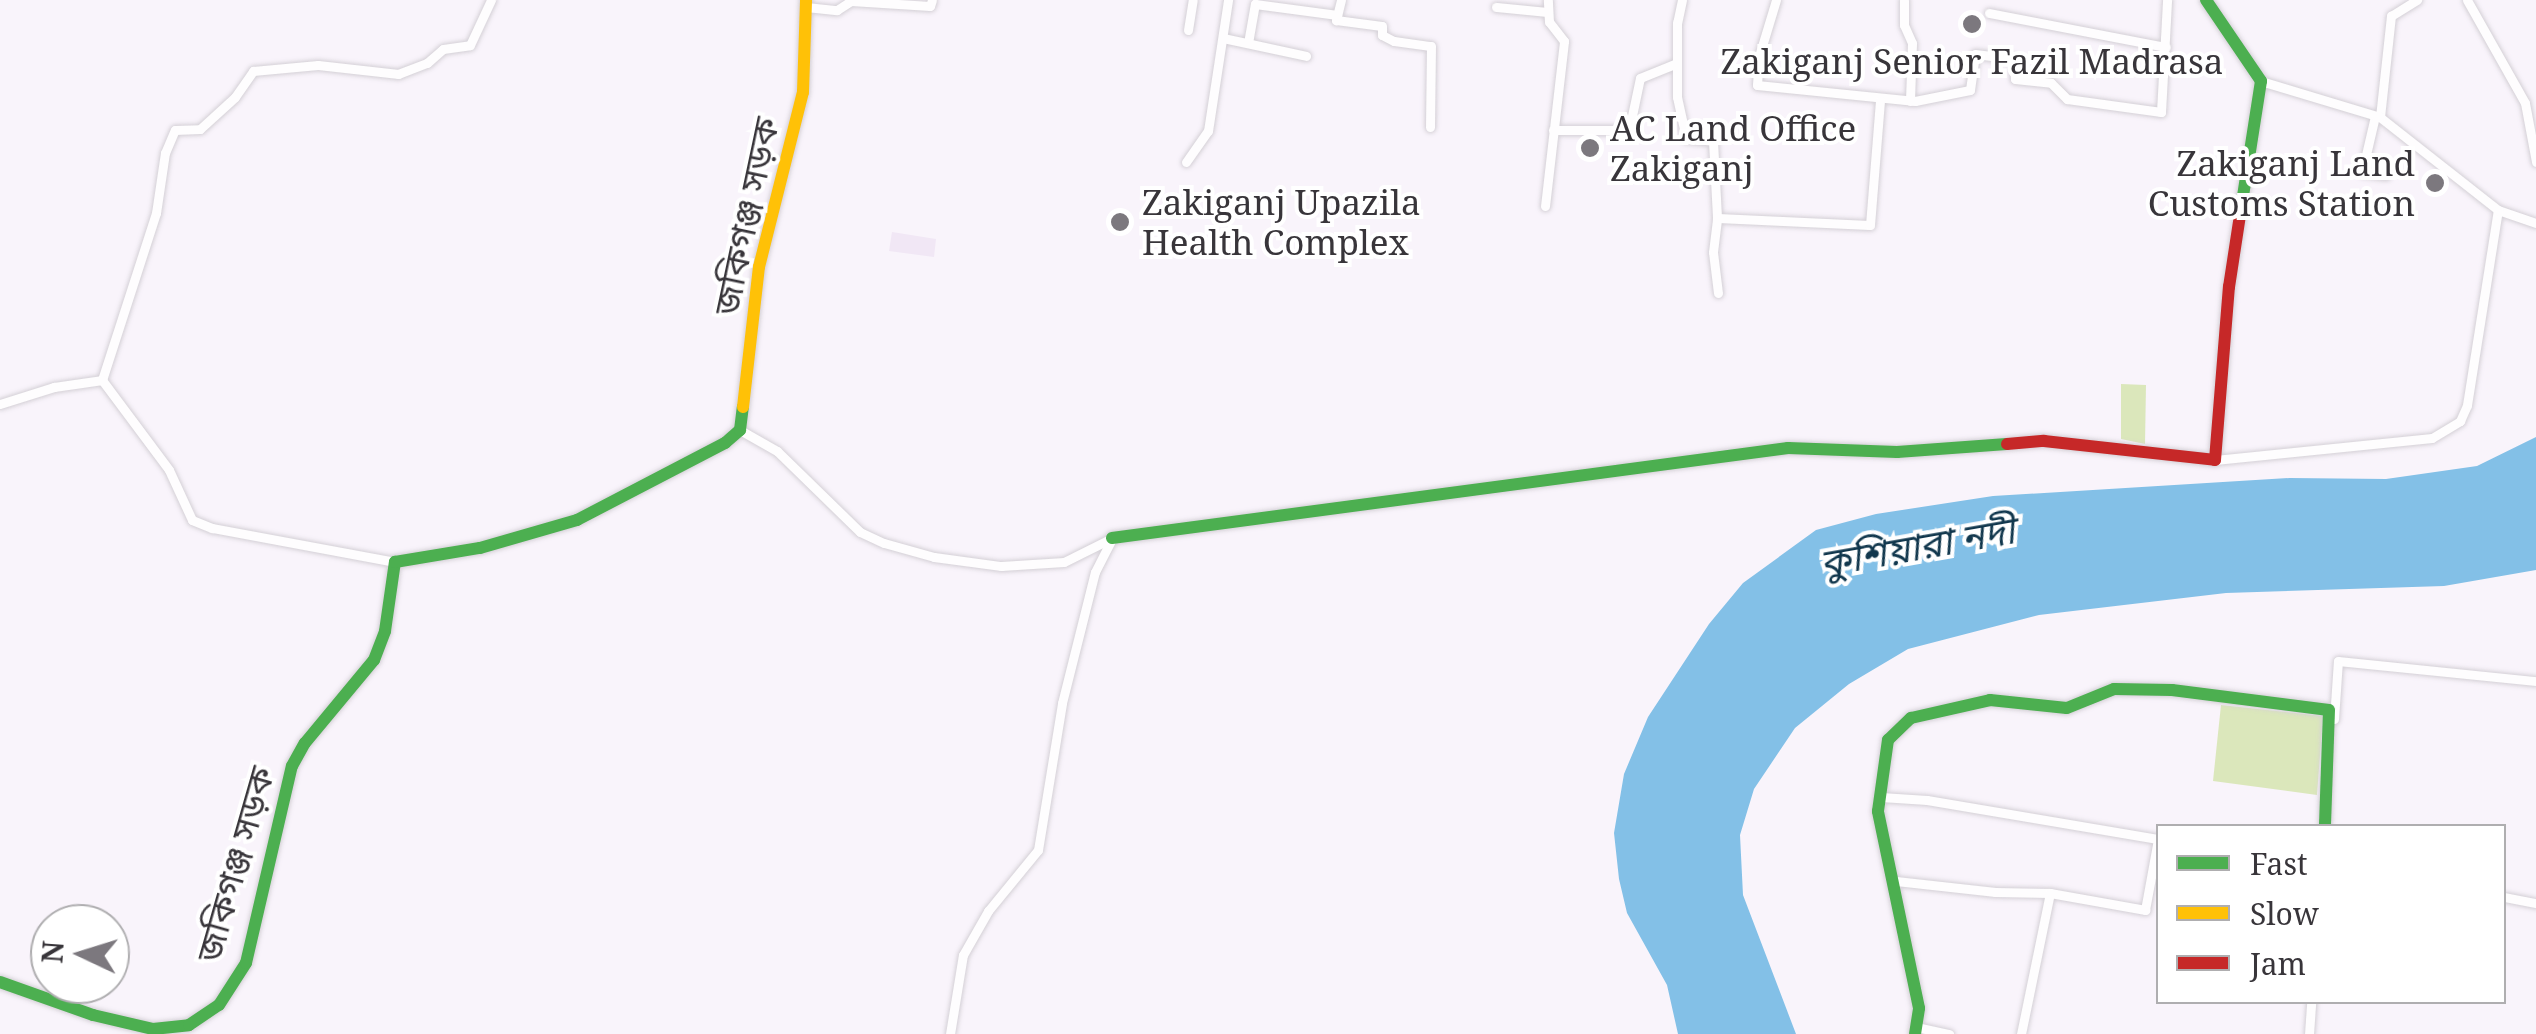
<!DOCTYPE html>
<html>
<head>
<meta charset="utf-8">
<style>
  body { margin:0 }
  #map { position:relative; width:2536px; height:1034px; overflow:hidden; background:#f9f4fb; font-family:"Noto Serif","Noto Sans Bengali",serif }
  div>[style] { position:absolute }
  .built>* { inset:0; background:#f1e7f5 }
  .green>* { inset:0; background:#dbe7bb }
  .water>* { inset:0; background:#83c0e7 }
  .roads { filter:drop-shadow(0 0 2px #d4d0d6) drop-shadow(0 0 2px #d4d0d6) }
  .street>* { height:9px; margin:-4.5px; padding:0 4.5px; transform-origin:4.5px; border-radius:4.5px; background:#fefdfe }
  .fast>* { height:12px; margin:-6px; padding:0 6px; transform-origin:6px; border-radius:6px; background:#4caf50 }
  .slow>* { height:12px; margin:-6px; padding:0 6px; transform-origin:6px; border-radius:6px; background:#ffc107 }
  .jam>* { height:12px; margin:-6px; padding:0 6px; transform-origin:6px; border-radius:6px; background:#c62828 }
  .dots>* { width:28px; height:28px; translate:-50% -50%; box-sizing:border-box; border:5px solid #fff; border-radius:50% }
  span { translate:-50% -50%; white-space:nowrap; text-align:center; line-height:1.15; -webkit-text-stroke:8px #fff; paint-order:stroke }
  .poi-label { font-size:35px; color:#38353a }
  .left { translate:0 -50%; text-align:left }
  .right { translate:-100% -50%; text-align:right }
  .street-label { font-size:35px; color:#38353a }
  .water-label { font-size:38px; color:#11374d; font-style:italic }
  .legend { position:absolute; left:2156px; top:824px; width:350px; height:180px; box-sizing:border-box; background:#fff; border:2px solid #afaeb0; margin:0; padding:12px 18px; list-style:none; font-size:30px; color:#38353a }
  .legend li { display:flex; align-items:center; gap:20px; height:50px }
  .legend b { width:50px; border:2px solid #afaeb0 }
  .north { position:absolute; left:30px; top:904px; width:100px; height:100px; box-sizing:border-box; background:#fff; border:2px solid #afaeb0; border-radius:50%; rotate:274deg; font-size:28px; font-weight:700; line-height:40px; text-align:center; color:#38353a }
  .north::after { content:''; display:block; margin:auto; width:35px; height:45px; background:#7c787e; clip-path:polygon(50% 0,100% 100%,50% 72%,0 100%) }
</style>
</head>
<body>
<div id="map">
  <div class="built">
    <i style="clip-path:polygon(892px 232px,936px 239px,934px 257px,889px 251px)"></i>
  </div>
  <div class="green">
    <i style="clip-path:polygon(2121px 384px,2146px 385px,2145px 444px,2121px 439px)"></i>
    <i style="clip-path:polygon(2221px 705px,2323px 716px,2317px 795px,2213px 781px)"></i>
  </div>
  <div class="water">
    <i style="clip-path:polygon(2536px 437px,2536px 570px,2444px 586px,2226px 593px,2039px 615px,1908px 649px,1849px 684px,1795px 728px,1754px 789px,1740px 835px,1743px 895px,1796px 1034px,1678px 1034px,1667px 985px,1627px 913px,1619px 879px,1614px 833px,1624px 774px,1648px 717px,1709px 624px,1743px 583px,1816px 530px,1876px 514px,1993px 496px,2290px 478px,2386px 479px,2477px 466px)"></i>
  </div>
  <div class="roads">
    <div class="street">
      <i style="left:1341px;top:0;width:21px;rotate:104deg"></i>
      <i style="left:1336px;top:20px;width:46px;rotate:7.4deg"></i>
      <i style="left:1382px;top:26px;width:9px;rotate:90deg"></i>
      <i style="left:1382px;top:35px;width:13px;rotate:27deg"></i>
      <i style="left:1394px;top:41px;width:37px;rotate:8deg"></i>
      <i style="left:1431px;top:46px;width:81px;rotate:90.7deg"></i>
      <i style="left:1682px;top:0;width:24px;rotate:102deg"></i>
      <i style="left:1677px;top:23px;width:74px;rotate:90deg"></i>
      <i style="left:1677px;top:97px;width:42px;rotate:77.6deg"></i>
      <i style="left:1686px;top:138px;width:27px;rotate:6deg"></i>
      <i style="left:1713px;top:141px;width:77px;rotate:87deg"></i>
      <i style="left:1776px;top:0;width:59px;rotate:106.9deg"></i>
      <i style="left:1759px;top:56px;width:29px;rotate:94deg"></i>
      <i style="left:1757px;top:85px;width:159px;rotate:5.8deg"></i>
      <i style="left:1915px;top:101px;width:56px;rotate:-11.3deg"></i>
      <i style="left:1970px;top:90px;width:36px;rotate:-82deg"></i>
      <i style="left:1975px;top:54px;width:39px;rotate:7deg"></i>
      <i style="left:2014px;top:59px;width:20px;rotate:87deg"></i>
      <i style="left:2015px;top:79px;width:36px;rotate:6deg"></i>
      <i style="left:2051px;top:83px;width:23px;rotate:45deg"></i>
      <i style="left:2067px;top:99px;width:95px;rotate:7.9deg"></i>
      <i style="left:2161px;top:112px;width:112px;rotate:-86.9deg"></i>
      <i style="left:1904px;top:0;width:25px;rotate:90deg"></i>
      <i style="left:1904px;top:25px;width:20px;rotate:66deg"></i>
      <i style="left:1912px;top:43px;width:58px;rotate:92deg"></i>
      <i style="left:2467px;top:0;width:118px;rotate:60.6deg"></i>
      <i style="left:2525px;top:103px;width:60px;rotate:79.4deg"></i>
      <i style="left:806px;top:7px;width:31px;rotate:6deg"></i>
      <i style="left:837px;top:10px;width:17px;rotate:-33deg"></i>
      <i style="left:851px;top:1px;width:79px;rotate:3.6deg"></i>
      <i style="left:930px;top:6px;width:6px;rotate:-72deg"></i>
      <i style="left:1496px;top:7px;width:52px;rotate:5.5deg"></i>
      <i style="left:1989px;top:13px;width:180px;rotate:10.9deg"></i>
      <i style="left:1188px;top:30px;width:30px;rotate:-81deg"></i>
      <i style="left:1223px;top:38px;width:85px;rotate:12.2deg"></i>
      <i style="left:1248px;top:43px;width:40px;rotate:-80deg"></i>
      <i style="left:1255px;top:4px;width:83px;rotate:7.6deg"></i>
      <i style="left:2375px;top:116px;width:57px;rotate:103.1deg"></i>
      <i style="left:2362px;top:172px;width:24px;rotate:7deg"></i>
      <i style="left:2380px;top:117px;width:102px;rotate:-83.8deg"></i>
      <i style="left:2391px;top:16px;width:31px;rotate:-32deg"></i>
      <i style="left:1553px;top:130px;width:76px"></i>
      <i style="left:1629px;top:130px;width:53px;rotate:-78.1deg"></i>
      <i style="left:1640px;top:78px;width:40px;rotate:-22deg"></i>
      <i style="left:1186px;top:162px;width:38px;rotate:-55deg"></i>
      <i style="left:1208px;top:131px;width:133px;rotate:-81.3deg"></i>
      <i style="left:1545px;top:206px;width:166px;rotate:-83.4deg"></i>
      <i style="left:1564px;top:41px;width:24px;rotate:-128deg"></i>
      <i style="left:1549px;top:22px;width:22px;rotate:-93deg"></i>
      <i style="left:2498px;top:210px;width:40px;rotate:18.9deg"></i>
      <i style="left:1718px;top:293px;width:41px;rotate:-97deg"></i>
      <i style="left:1713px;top:252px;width:34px;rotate:-83deg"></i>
      <i style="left:1717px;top:218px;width:153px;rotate:2.6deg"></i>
      <i style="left:1870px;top:225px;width:125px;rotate:-85.4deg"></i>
      <i style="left:102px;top:380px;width:176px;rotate:-72.1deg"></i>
      <i style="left:156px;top:213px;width:61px;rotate:-81.5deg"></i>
      <i style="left:165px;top:153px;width:25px;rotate:-67deg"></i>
      <i style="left:175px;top:130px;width:25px;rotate:-2deg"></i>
      <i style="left:200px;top:129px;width:47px;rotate:-42.4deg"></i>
      <i style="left:235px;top:97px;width:32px;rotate:-55deg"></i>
      <i style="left:253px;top:71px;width:65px;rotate:-5.3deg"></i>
      <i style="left:318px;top:65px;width:81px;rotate:6.4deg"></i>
      <i style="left:398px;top:74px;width:31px;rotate:-21deg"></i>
      <i style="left:427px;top:63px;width:21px;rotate:-41deg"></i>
      <i style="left:443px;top:49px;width:27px;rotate:-8deg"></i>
      <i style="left:470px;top:45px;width:50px;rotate:-65deg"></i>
      <i style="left:0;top:404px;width:57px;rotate:-17.5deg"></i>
      <i style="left:54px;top:387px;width:49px;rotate:-8.3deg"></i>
      <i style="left:102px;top:380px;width:112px;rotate:53.3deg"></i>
      <i style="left:169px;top:470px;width:55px;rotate:65.3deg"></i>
      <i style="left:192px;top:520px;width:22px;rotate:22deg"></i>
      <i style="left:212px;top:528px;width:186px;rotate:10.5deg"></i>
      <i style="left:740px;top:430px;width:43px;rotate:29.6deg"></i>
      <i style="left:777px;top:451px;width:116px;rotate:44.3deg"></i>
      <i style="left:860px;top:532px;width:26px;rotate:25deg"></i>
      <i style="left:884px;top:543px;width:52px;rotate:15.6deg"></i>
      <i style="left:934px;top:557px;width:68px;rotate:7.7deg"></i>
      <i style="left:1001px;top:566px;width:63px;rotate:-3.6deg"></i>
      <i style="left:1064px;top:562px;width:51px;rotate:-26.6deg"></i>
      <i style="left:2215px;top:460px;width:218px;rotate:-5.8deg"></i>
      <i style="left:2432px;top:438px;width:33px;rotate:-31deg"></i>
      <i style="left:2460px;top:421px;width:17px;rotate:-66deg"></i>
      <i style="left:2467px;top:405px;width:197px;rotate:-81deg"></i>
      <i style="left:2498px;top:210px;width:150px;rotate:-141.8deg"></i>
      <i style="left:2380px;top:117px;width:124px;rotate:-163.2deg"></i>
      <i style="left:2334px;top:719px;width:58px;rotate:-86.1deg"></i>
      <i style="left:2338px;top:661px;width:199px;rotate:5.8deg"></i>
      <i style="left:1881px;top:797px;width:46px;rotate:3.7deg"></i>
      <i style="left:1927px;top:800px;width:234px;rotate:9.6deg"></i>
      <i style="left:1896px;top:881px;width:100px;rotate:6.3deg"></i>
      <i style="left:1995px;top:892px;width:55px;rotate:1deg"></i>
      <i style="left:2504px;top:897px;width:33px;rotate:11deg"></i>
      <i style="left:1916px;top:1027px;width:34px;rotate:12deg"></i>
      <i style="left:950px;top:1034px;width:80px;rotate:-80.7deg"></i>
      <i style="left:963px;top:955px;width:51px;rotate:-60.4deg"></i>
      <i style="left:988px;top:911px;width:79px;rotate:-50.7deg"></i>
      <i style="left:1038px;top:850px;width:149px;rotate:-80.7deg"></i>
      <i style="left:1062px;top:703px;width:135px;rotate:-75.9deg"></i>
      <i style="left:1095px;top:572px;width:38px;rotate:-63deg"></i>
      <i style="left:2021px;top:1034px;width:144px;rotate:-78.4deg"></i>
      <i style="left:2050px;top:893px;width:97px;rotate:10.1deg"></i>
      <i style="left:2145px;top:910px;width:72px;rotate:-79.6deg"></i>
      <i style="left:2309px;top:1034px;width:32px;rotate:-86deg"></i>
    </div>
    <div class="fast">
      <i style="left:2206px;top:0;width:98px;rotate:55.8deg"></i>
      <i style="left:2261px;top:81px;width:136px;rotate:98.9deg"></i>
      <i style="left:1112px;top:538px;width:682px;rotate:-7.58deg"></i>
      <i style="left:1788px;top:448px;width:109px;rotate:2.1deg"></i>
      <i style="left:1897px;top:452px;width:110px;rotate:-4.2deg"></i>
      <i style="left:0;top:982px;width:99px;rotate:19.5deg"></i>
      <i style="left:93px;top:1015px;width:62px;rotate:13.1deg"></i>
      <i style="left:153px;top:1029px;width:36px;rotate:-6deg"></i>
      <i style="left:189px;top:1025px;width:36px;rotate:-34deg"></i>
      <i style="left:219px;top:1005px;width:50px;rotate:-57.3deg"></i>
      <i style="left:246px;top:963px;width:202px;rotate:-76.9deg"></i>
      <i style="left:292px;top:766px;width:26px;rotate:-61deg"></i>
      <i style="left:305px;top:743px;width:108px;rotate:-50.3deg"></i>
      <i style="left:374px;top:660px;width:31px;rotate:-69deg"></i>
      <i style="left:385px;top:631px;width:70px;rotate:-81.8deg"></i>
      <i style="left:395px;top:562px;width:86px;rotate:-9.4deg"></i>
      <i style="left:480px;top:548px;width:101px;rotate:-16.1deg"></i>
      <i style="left:577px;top:520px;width:167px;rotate:-27.5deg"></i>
      <i style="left:725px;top:443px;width:20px;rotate:-41deg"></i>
      <i style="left:740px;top:430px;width:23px;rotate:-83deg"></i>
      <i style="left:1915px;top:1034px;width:26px;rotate:-81deg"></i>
      <i style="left:1919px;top:1008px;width:201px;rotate:-101.8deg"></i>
      <i style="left:1878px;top:811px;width:72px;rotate:-82deg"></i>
      <i style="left:1888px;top:740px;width:32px;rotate:-44deg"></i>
      <i style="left:1911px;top:718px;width:81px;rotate:-12.8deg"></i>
      <i style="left:1990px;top:700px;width:77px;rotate:5.9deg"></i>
      <i style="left:2067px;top:708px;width:51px;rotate:-22deg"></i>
      <i style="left:2114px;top:689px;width:58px;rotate:1deg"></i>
      <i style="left:2172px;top:690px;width:158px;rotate:7.3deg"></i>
      <i style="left:2329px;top:710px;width:116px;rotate:92deg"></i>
    </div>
    <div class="slow">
      <i style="left:743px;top:407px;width:141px;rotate:-83.5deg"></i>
      <i style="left:759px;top:267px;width:180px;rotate:-75.9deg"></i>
      <i style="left:803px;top:92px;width:92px;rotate:-88.1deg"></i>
    </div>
    <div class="jam">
      <i style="left:2007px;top:444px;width:37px;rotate:-5deg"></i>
      <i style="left:2044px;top:441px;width:172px;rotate:6.3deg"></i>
      <i style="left:2215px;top:460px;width:174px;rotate:-85.4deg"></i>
      <i style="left:2229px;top:287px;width:73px;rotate:-81.3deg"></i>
    </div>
  </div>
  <div class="dots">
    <i style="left:1972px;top:24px;background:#7c787e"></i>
    <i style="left:1590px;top:148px;background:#7c787e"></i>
    <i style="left:2435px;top:183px;background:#7c787e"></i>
    <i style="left:1120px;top:222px;background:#7c787e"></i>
  </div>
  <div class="poi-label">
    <span style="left:1972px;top:61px">Zakiganj Senior Fazil Madrasa</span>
    <span class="left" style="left:1610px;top:148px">AC Land Office<br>Zakiganj</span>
    <span class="right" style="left:2415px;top:183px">Zakiganj Land<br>Customs Station</span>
    <span class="left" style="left:1142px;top:222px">Zakiganj Upazila<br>Health Complex</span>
  </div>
  <div class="street-label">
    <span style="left:746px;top:216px;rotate:-78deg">জকিগঞ্জ সড়ক</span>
    <span style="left:235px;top:864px;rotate:-74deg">জকিগঞ্জ সড়ক</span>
  </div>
  <div class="water-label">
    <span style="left:1917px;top:546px;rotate:-10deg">কুশিয়ারা নদী</span>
  </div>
  <ul class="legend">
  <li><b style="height:12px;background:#4caf50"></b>Fast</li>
  <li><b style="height:12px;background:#ffc107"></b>Slow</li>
  <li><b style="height:12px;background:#c62828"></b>Jam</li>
  </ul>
  <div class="north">N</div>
</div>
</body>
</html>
